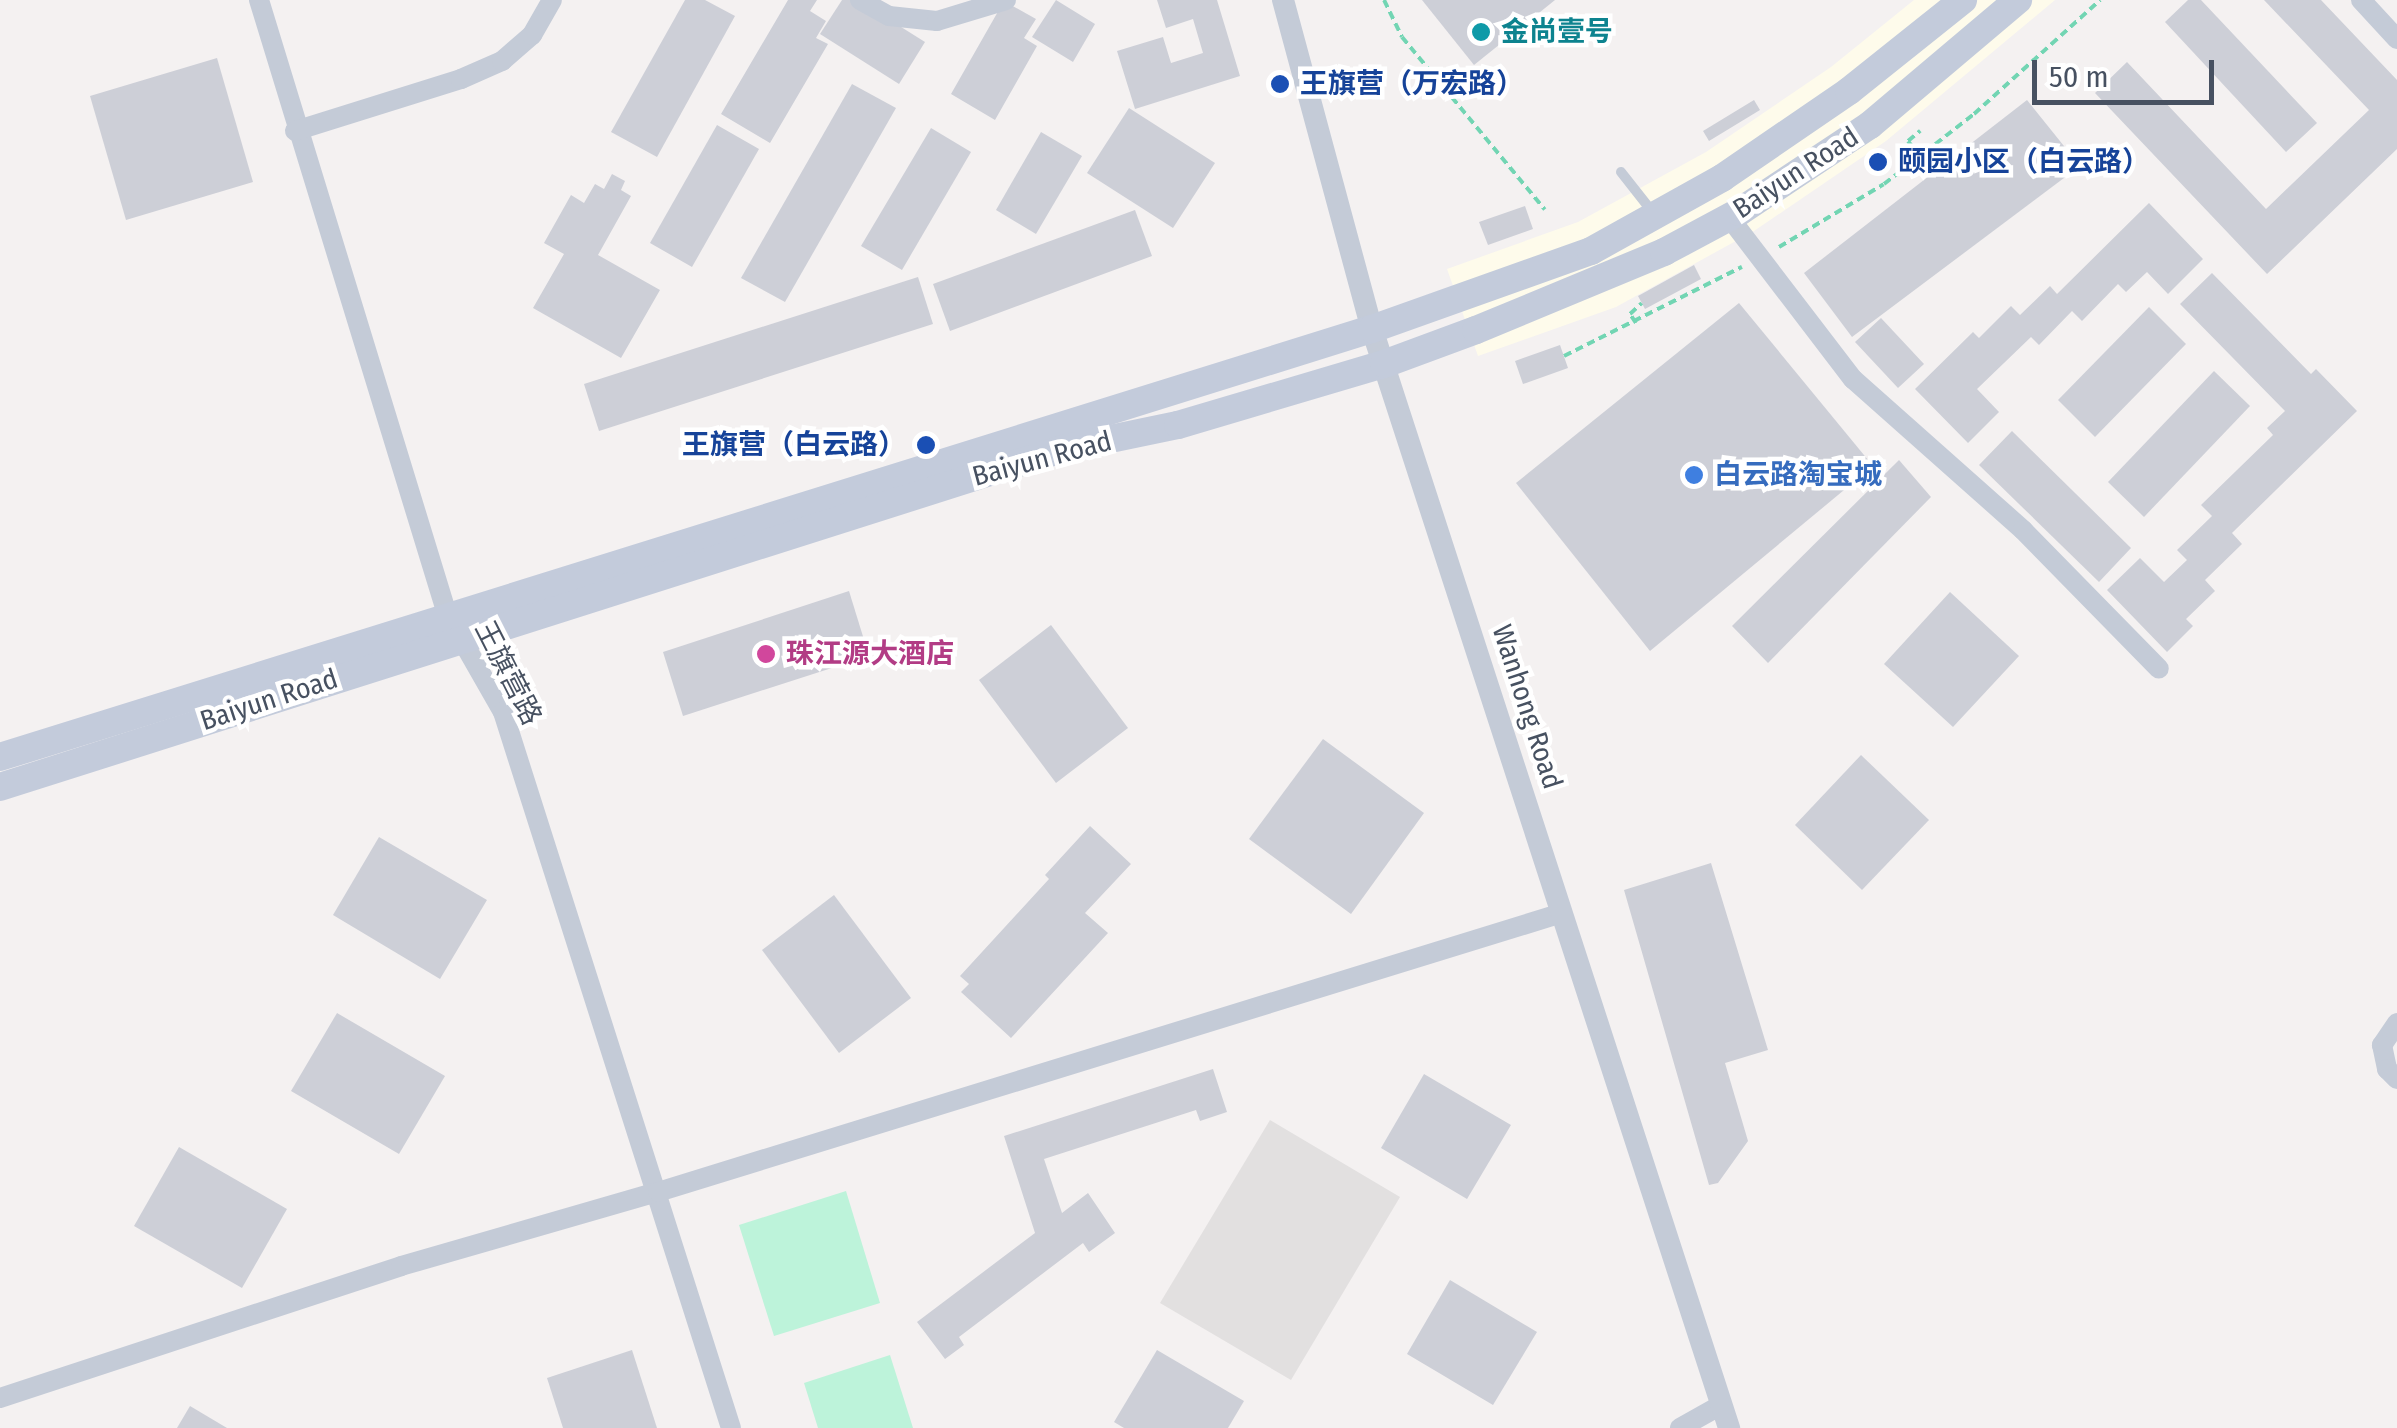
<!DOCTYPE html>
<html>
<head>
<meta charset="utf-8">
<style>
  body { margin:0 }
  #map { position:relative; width:2397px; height:1428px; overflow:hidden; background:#f4f1f1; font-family:"Fira Sans Condensed","Noto Sans SC",sans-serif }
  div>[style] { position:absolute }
  .commercial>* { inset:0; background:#fefbeb }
  .education>* { inset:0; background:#e2e0e0 }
  .green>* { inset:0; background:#bdf3da }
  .building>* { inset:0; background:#cdcfd7 }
  .path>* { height:4px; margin-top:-2px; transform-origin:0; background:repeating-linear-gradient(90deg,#72d5b3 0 8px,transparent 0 13px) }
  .service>* { height:10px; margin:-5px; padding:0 5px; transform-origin:5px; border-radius:5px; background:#c4cbd7 }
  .minor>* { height:20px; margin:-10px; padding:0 10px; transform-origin:10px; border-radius:10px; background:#c4cbd7 }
  .tertiary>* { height:22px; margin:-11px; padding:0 11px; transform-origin:11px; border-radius:11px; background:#c4cbd7 }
  .secondary>* { height:28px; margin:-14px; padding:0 14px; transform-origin:14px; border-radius:14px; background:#c3cbdb }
  .dots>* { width:28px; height:28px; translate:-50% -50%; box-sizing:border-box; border:5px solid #fff; border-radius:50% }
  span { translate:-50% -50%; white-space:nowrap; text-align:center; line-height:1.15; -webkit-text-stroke:9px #fff; paint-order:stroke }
  .culture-label { font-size:28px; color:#0d838f; font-weight:700 }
  .left { translate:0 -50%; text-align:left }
  .transit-label { font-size:28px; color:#164399; font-weight:700 }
  .right { translate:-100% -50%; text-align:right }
  .street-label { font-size:28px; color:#475161 }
  .shop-label { font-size:28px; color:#366cbe; font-weight:700 }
  .hotel-label { font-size:28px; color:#b23c85; font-weight:700 }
  .scale { position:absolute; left:2032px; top:60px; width:182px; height:45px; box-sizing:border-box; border:5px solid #475161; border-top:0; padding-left:12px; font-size:30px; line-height:35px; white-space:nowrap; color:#475161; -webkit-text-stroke:8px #fff; paint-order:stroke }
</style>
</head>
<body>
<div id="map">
  <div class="commercial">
    <i style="clip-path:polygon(1914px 0,2055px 0,1886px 141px,1754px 231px,1616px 307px,1478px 356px,1447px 269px,1578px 222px,1706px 152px,1831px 67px)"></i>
  </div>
  <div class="education">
    <i style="clip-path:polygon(1270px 1120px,1400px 1197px,1291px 1380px,1160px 1303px)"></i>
  </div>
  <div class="green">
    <i style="clip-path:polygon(846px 1191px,880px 1303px,774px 1336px,739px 1225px)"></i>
    <i style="clip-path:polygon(890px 1355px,913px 1428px,818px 1428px,804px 1383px)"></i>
  </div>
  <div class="building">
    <i style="clip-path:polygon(685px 0,705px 0,735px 16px,657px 157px,611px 132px)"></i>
    <i style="clip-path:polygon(788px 0,817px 0,810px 11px,826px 21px,816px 38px,828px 44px,770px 143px,721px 114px)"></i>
    <i style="clip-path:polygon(842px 0,858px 0,925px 42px,899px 84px,820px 34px)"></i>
    <i style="clip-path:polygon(1056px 0,1095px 24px,1073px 62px,1032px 37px)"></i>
    <i style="clip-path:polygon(1157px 0,1217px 0,1240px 76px,1135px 109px,1117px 51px,1163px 37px,1171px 63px,1203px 53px,1193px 19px,1166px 28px)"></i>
    <i style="clip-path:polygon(1422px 0,1555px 0,1474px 65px)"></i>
    <i style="clip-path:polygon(2188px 0,2201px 0,2317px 123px,2286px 152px,2165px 22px)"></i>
    <i style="clip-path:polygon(2264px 0,2321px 0,2397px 80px,2397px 149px,2267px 274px,2095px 93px,2127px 62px,2266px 209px,2369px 110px)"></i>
    <i style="clip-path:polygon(1004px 1px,1036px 19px,1024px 38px,1037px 46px,995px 120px,951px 94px)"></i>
    <i style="clip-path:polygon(217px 58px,253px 182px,126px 220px,90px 96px)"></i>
    <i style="clip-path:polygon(852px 84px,896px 108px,785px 302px,741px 278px)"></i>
    <i style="clip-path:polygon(1754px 100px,1760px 110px,1709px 141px,1703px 131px)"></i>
    <i style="clip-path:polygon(2027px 100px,2080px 166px,1852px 337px,1804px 273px)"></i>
    <i style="clip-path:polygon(1129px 108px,1215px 163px,1173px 228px,1087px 173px)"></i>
    <i style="clip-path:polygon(717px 125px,759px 149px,692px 267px,650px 243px)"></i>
    <i style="clip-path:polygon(931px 128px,971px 152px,902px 270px,861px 246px)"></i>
    <i style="clip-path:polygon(1041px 132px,1082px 156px,1036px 234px,996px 210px)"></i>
    <i style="clip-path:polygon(612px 174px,625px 181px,621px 190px,631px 196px,598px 255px,660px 290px,621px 358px,533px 308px,564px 254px,544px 243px,571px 195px,584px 203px,595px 184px,604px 189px)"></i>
    <i style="clip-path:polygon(2149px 203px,2203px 259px,2168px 294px,2147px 272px,2126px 292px,2118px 284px,2082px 321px,2072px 311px,2039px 345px,2031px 337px,1977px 389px,1999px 412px,1968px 443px,1915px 389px,1973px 332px,1979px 338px,2011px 306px,2020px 315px,2050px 286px,2057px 294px)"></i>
    <i style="clip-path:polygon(1525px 206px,1533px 229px,1488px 245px,1479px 222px)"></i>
    <i style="clip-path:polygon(1135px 210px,1152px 256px,950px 331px,933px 284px)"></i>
    <i style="clip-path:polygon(1694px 265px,1701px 279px,1645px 309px,1638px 296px)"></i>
    <i style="clip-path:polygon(2212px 273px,2311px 374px,2316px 369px,2357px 411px,2232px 533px,2242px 544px,2205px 580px,2215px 591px,2186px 619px,2193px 626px,2167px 652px,2107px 590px,2140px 558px,2164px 582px,2187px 560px,2177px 550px,2212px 516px,2201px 505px,2273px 435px,2267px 428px,2285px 411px,2180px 304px)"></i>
    <i style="clip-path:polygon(918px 277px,933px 324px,599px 431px,584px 384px)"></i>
    <i style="clip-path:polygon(1739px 303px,1873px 466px,1650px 651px,1516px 483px)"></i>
    <i style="clip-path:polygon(2149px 307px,2186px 344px,2095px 437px,2058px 400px)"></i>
    <i style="clip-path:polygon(1881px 318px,1924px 364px,1898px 388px,1855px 342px)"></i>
    <i style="clip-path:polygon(1560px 345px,1568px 368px,1523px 384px,1515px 361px)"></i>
    <i style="clip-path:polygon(2214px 371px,2250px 406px,2144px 517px,2108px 482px)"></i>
    <i style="clip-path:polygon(2012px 431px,2131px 548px,2099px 582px,1979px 465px)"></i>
    <i style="clip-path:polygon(1899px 460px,1931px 497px,1768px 663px,1732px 626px)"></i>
    <i style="clip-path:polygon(849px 591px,869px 656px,683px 716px,663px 652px)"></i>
    <i style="clip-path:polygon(1950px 592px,2019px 656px,1953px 727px,1884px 664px)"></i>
    <i style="clip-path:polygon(1051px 625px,1128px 728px,1056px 783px,979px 680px)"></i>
    <i style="clip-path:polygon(1323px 739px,1424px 813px,1351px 914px,1249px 839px)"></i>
    <i style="clip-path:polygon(1861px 755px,1929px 820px,1862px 890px,1795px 825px)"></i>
    <i style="clip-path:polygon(1090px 826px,1131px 864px,1085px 913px,1108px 933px,1011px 1038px,961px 992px,969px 984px,960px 976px,1049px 879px,1045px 875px)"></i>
    <i style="clip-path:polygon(379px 837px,487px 900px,440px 979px,333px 915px)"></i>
    <i style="clip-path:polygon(1711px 863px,1768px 1050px,1725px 1063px,1748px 1141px,1718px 1183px,1709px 1185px,1624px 890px)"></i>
    <i style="clip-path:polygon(834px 895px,911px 998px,839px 1053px,762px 950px)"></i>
    <i style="clip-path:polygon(337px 1013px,445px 1076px,399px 1154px,291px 1091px)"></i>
    <i style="clip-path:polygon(1213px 1069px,1227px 1112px,1200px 1121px,1196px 1110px,1044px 1159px,1062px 1213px,1088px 1193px,1115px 1233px,1089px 1252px,1083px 1243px,959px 1337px,964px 1345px,945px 1359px,917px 1322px,1035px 1233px,1004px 1136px)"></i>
    <i style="clip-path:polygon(1424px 1074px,1511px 1125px,1467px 1199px,1381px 1148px)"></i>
    <i style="clip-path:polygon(179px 1147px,287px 1209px,242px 1288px,134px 1226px)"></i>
    <i style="clip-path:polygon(1450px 1280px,1537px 1332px,1493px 1405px,1407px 1354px)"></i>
    <i style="clip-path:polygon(632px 1350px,657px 1428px,563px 1428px,547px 1378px)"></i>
    <i style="clip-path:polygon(1157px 1350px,1244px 1401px,1228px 1428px,1124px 1428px,1114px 1422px)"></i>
    <i style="clip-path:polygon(190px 1406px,227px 1428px,177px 1428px)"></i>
  </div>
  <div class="path">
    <i style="left:1384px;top:0;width:41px;rotate:64.1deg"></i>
    <i style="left:1402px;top:37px;width:224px;rotate:50.4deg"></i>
    <i style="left:1920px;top:156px;width:19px;rotate:-129deg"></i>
    <i style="left:1908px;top:141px;width:16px;rotate:-40deg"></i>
    <i style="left:1779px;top:247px;width:122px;rotate:-31deg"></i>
    <i style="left:1884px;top:184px;width:114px;rotate:-37.9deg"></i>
    <i style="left:1974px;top:114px;width:170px;rotate:-42.1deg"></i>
    <i style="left:1636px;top:323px;width:11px;rotate:-124deg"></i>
    <i style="left:1630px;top:314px;width:16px;rotate:-43deg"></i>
    <i style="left:1564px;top:356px;width:199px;rotate:-26.6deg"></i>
  </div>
  <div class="service">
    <i style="left:1621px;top:172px;width:53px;rotate:51.8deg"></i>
  </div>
  <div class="minor">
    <i style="left:259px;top:0;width:642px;rotate:72.98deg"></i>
    <i style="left:447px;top:614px;width:113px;rotate:60.3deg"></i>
    <i style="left:503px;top:712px;width:751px;rotate:72.34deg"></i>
    <i style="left:860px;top:0;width:33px;rotate:29deg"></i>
    <i style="left:889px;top:16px;width:48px;rotate:5.9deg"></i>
    <i style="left:937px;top:21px;width:72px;rotate:-16.9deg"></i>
    <i style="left:2361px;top:0;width:53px;rotate:47.3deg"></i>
    <i style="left:295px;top:131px;width:174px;rotate:-17.4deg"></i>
    <i style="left:461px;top:79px;width:45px;rotate:-23.7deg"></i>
    <i style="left:502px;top:61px;width:40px;rotate:-41deg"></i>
    <i style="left:532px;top:35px;width:40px;rotate:-60.3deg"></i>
    <i style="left:1729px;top:217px;width:204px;rotate:52.6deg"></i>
    <i style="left:1853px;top:379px;width:227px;rotate:41.6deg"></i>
    <i style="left:2023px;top:530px;width:194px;rotate:45.6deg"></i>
    <i style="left:2397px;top:1023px;width:27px;rotate:124deg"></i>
    <i style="left:2382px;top:1045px;width:25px;rotate:78deg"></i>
    <i style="left:2387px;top:1069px;width:14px;rotate:45deg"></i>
    <i style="left:0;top:1398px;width:422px;rotate:-18.2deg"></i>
    <i style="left:401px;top:1266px;width:267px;rotate:-16.1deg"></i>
    <i style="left:658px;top:1192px;width:946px;rotate:-17.15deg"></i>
    <i style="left:1680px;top:1428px;width:47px;rotate:-29.3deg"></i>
  </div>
  <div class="tertiary">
    <i style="left:1283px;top:0;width:341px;rotate:74.9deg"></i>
    <i style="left:1372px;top:329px;width:1156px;rotate:72deg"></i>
  </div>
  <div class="secondary">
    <i style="left:0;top:757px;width:1437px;rotate:-17.33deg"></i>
    <i style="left:1372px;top:329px;width:232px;rotate:-19.6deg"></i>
    <i style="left:1591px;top:251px;width:150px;rotate:-29.1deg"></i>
    <i style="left:1722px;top:178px;width:154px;rotate:-34.4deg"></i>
    <i style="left:1849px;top:91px;width:146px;rotate:-38.6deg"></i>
    <i style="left:0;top:787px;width:1114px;rotate:-17.65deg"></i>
    <i style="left:1062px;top:449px;width:118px;rotate:-11.7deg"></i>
    <i style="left:1178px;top:425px;width:215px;rotate:-16.5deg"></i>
    <i style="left:1384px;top:364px;width:98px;rotate:-20.3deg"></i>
    <i style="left:1476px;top:330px;width:204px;rotate:-22.5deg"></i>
    <i style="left:1664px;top:252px;width:85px;rotate:-28.1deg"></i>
    <i style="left:1739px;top:212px;width:157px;rotate:-33.6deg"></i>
    <i style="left:1870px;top:125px;width:194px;rotate:-40.2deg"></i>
  </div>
  <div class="dots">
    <i style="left:1481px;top:32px;background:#0f9aa8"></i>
    <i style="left:1280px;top:84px;background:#1a4fb4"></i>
    <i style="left:1878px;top:162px;background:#1a4fb4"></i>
    <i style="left:926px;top:445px;background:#1a4fb4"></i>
    <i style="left:1694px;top:475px;background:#3f7fe0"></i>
    <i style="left:766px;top:654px;background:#d1479c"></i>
  </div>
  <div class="culture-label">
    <span class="left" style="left:1501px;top:32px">金尚壹号</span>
  </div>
  <div class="transit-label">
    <span class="left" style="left:1300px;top:84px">王旗营（万宏路）</span>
    <span class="left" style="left:1898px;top:162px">颐园小区（白云路）</span>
    <span class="right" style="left:906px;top:445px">王旗营（白云路）</span>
  </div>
  <div class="street-label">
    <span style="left:1796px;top:173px;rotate:-33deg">Baiyun Road</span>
    <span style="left:1042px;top:459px;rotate:-15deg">Baiyun Road</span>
    <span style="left:508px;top:673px;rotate:63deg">王旗营路</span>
    <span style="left:269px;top:700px;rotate:-18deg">Baiyun Road</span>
    <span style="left:1527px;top:707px;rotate:72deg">Wanhong Road</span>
  </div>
  <div class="shop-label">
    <span class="left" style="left:1714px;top:475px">白云路淘宝城</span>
  </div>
  <div class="hotel-label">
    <span class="left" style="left:786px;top:654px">珠江源大酒店</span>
  </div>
  <div class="scale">50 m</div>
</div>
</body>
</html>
